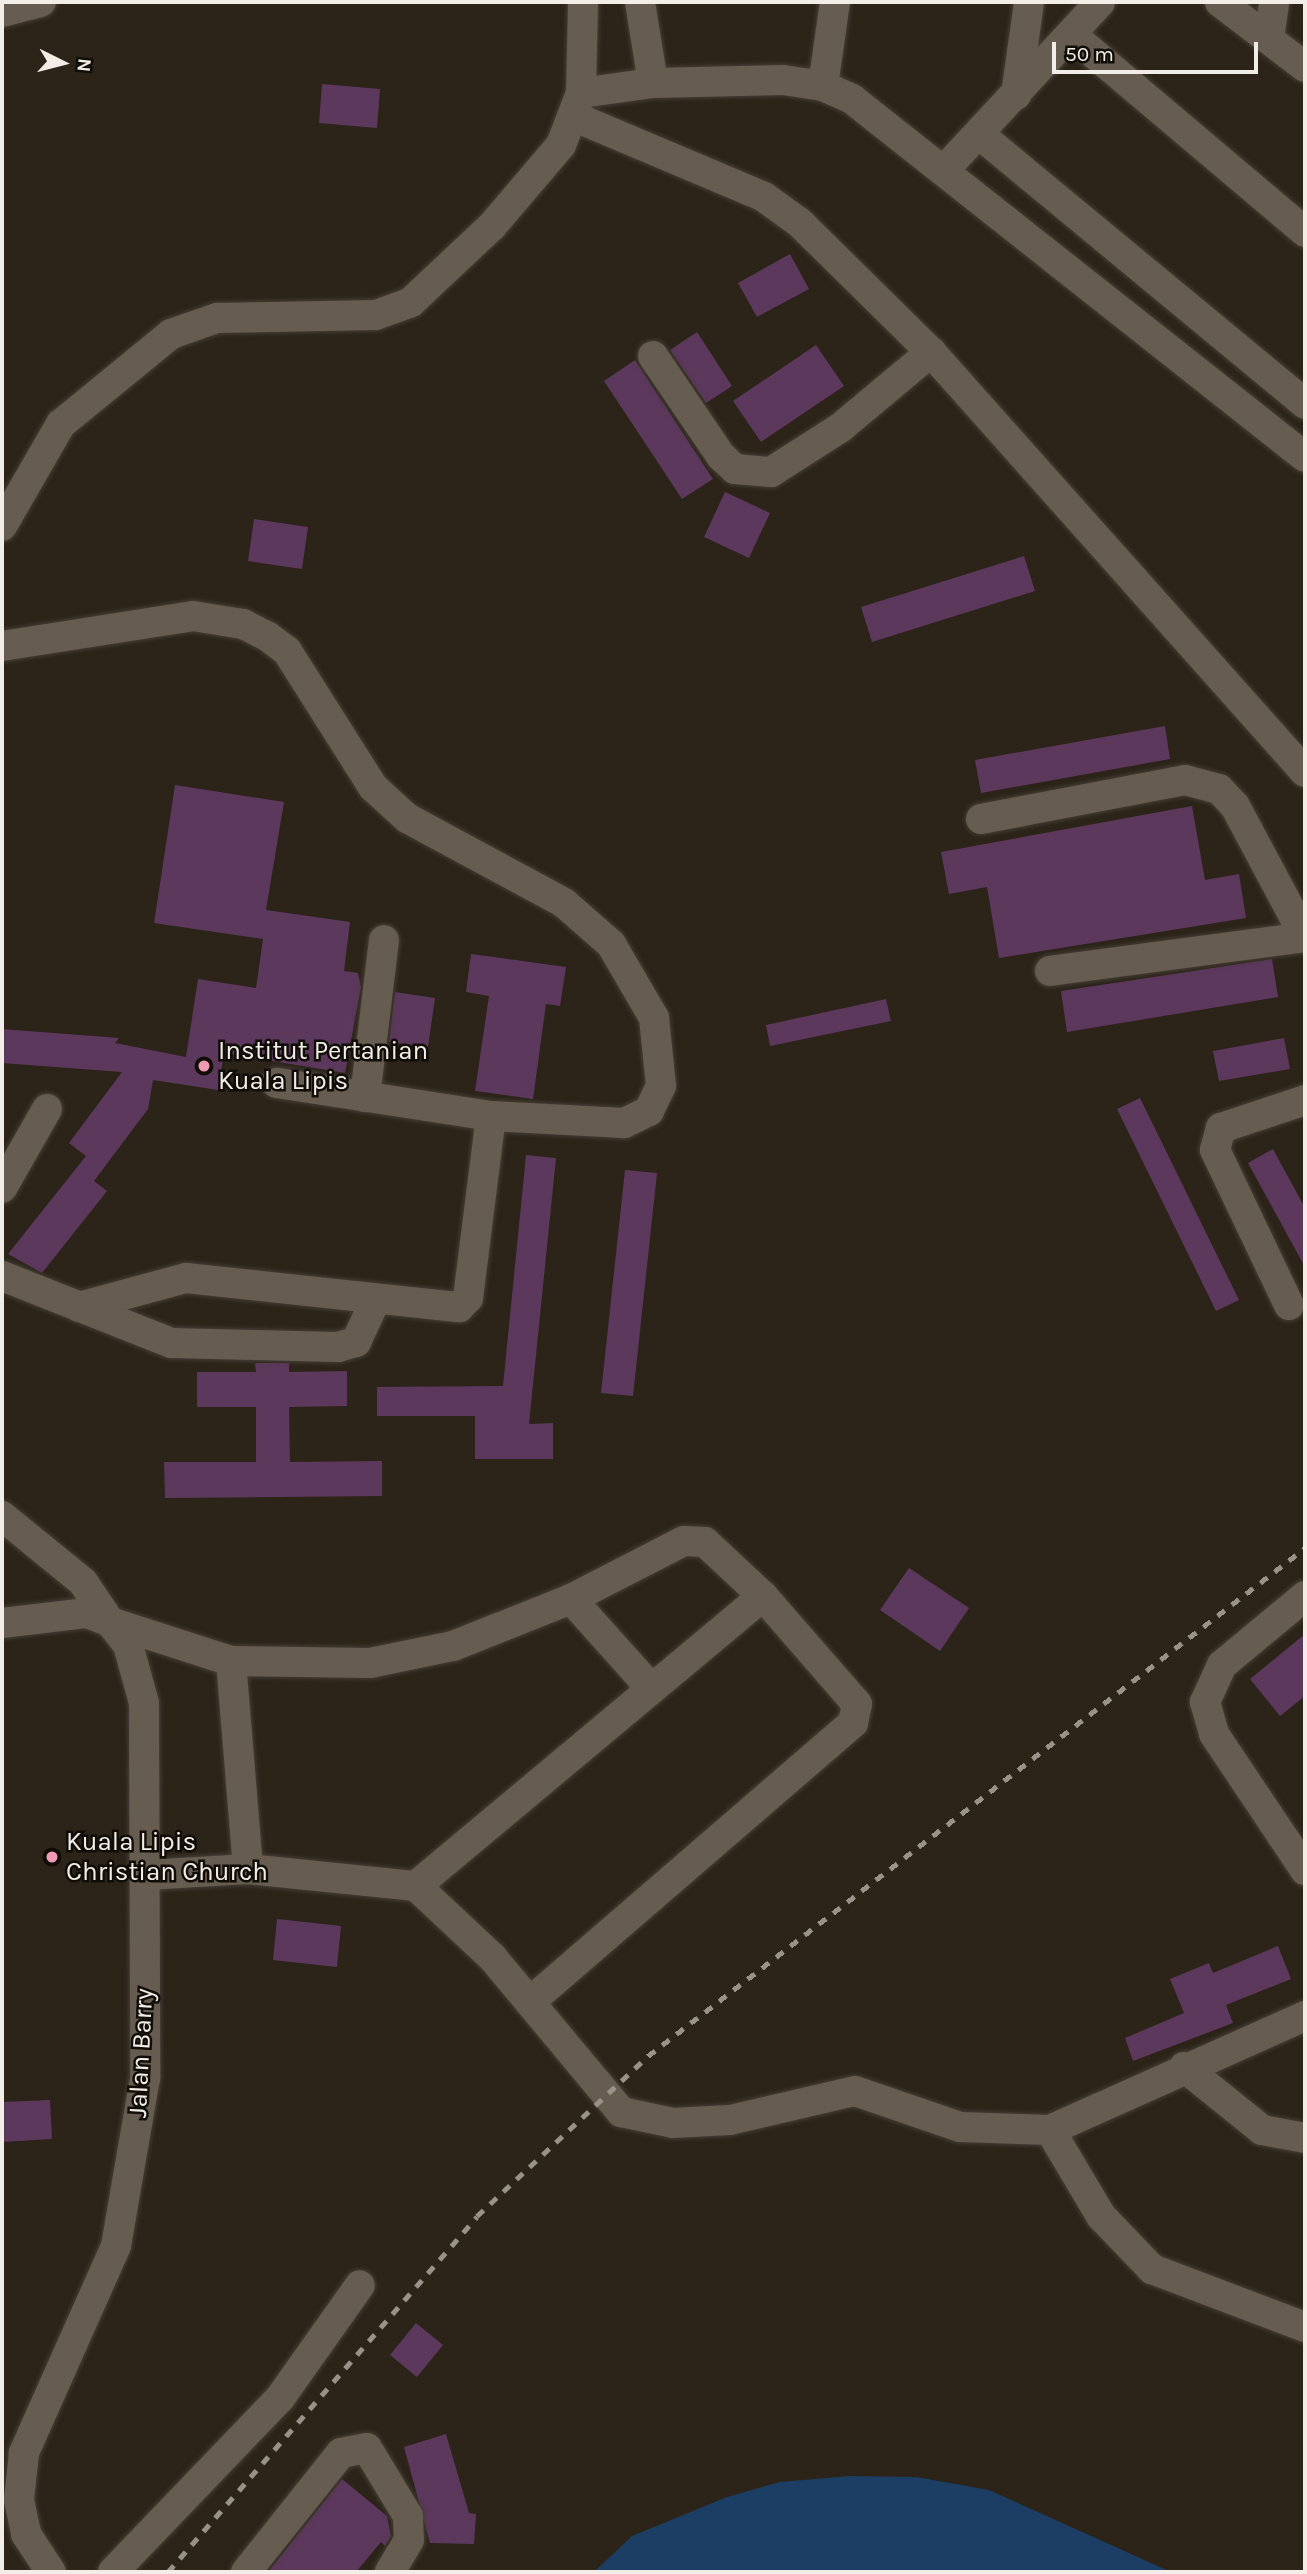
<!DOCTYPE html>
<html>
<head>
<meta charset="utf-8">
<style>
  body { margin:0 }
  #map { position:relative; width:1307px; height:2574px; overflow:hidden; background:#2c2419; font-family:Karla,sans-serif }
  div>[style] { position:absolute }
  .water>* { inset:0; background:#1c3e64 }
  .building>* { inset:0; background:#5c385d }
  .roads { filter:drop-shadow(0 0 2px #453e36) drop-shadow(0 0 2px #453e36) }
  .minor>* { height:30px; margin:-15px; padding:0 15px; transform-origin:15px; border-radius:15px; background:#665d50 }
  .rail>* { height:5px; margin-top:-2.5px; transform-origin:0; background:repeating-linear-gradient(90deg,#989289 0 9px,transparent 0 18px) }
  .dots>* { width:19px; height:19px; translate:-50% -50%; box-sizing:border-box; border:4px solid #110e09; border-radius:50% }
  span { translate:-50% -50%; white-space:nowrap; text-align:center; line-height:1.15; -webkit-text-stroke:5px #110e09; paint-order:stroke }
  .poi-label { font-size:26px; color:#f2ede6 }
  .left { translate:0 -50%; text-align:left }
  .street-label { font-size:26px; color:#f2ede6 }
  .frame { position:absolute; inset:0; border:4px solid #f2ede6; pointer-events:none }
  .north { position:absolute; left:28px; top:28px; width:70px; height:70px; -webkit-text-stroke:5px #110e09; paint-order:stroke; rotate:96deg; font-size:19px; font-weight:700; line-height:28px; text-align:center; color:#f2ede6 }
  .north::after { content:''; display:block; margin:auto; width:24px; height:32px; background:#f2ede6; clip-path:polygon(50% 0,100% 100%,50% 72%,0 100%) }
  .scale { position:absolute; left:1052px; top:42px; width:206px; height:32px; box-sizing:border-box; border:4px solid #f2ede6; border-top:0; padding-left:9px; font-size:21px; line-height:24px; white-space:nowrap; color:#f2ede6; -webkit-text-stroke:5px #110e09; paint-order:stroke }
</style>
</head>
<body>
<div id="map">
  <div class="water">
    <i style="clip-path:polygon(850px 2476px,916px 2477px,989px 2490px,1171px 2572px,594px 2572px,632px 2536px,727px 2497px,780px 2482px)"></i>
  </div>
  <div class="building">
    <i style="clip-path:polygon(322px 84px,380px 89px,377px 128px,319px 123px)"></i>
    <i style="clip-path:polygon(790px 254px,809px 289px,757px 317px,738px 283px)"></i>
    <i style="clip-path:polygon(697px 332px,732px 386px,706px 403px,670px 350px)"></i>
    <i style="clip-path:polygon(816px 345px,844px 386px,761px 442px,733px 401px)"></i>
    <i style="clip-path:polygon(635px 360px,713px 479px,682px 499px,604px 381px)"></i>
    <i style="clip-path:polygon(725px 492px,770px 513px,749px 558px,704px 537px)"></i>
    <i style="clip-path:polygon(254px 519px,308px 527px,302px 569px,248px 561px)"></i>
    <i style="clip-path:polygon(1024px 556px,1035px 591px,872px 642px,861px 607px)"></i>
    <i style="clip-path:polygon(1165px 726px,1170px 759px,981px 793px,975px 760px)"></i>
    <i style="clip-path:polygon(175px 785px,284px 802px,266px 910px,350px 922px,344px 971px,358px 973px,361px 987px,345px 1073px,224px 1053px,218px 1090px,153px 1080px,148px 1109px,94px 1181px,107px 1191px,42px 1273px,8px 1254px,86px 1156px,69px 1143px,122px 1072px,2px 1063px,2px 1029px,119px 1038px,115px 1043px,186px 1057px,198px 979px,256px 988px,263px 939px,154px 923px)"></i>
    <i style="clip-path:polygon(1192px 806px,1205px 880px,1239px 874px,1246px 918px,999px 958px,987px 887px,949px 894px,941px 852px)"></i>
    <i style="clip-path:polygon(471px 954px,566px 967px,560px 1006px,546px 1004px,533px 1099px,475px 1091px,489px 996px,466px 992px)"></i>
    <i style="clip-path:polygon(1272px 959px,1278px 997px,1067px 1032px,1061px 991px)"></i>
    <i style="clip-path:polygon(395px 992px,435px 998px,428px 1047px,389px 1042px)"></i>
    <i style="clip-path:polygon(886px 999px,891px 1021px,770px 1046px,766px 1025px)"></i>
    <i style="clip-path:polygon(1284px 1038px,1290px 1069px,1219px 1081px,1213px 1051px)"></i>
    <i style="clip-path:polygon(1140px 1098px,1239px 1300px,1216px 1311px,1117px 1109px)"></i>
    <i style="clip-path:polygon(1273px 1149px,1305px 1208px,1305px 1267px,1248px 1163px)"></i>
    <i style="clip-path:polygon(526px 1155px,556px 1158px,529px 1424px,553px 1423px,553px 1459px,475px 1459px,475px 1416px,377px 1416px,377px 1387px,503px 1386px)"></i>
    <i style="clip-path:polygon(625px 1170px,657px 1173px,633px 1396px,601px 1393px)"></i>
    <i style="clip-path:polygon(255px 1363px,289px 1363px,289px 1372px,347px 1371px,347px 1406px,289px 1407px,290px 1462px,382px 1461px,382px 1496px,165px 1498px,164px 1462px,256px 1462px,256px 1407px,197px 1407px,197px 1372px,256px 1372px)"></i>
    <i style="clip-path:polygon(909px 1568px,969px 1608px,940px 1651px,880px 1610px)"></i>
    <i style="clip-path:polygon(1305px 1634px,1305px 1696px,1280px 1716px,1250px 1679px)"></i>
    <i style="clip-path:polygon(277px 1919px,341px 1926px,337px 1967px,273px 1960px)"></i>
    <i style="clip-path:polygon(1278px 1946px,1291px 1979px,1226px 2005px,1233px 2023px,1133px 2061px,1125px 2038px,1184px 2013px,1170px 1979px,1209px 1963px,1213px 1973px)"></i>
    <i style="clip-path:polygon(50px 2100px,52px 2139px,2px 2142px,2px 2102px)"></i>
    <i style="clip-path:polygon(416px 2323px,443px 2345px,417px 2377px,390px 2355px)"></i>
    <i style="clip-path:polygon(446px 2434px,469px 2513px,476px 2514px,474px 2544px,430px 2543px,404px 2447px)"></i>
    <i style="clip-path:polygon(342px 2479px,387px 2516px,391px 2536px,385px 2546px,381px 2542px,356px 2572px,268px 2572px)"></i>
  </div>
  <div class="roads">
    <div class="minor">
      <i style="left:640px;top:2px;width:82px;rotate:80.9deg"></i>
      <i style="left:1220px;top:2px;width:107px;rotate:37.4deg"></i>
      <i style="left:2px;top:12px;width:40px;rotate:-14.4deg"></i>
      <i style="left:1072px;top:35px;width:305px;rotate:40.2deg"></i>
      <i style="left:1269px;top:39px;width:37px;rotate:-82deg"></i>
      <i style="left:823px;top:86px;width:85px;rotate:-81.9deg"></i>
      <i style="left:581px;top:93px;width:73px;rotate:-7.9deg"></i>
      <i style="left:653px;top:83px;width:130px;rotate:-1.3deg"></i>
      <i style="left:783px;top:80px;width:40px;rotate:8.5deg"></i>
      <i style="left:823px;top:86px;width:32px;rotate:24deg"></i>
      <i style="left:852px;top:99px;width:577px;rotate:38.32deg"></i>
      <i style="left:1016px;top:95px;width:94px;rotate:-82deg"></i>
      <i style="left:575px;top:117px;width:205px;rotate:22.9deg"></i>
      <i style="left:764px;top:197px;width:44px;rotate:35.8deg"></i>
      <i style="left:800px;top:223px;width:184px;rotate:44.6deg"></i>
      <i style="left:931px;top:352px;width:562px;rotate:48.32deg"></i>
      <i style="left:979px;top:134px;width:423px;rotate:39.6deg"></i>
      <i style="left:946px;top:168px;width:226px;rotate:-47.1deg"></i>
      <i style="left:653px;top:356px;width:121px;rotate:55.8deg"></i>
      <i style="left:721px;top:456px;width:19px;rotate:43deg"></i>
      <i style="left:735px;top:469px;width:36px;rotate:5deg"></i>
      <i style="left:771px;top:472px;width:82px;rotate:-32.5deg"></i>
      <i style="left:840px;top:428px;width:119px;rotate:-39.9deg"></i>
      <i style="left:2px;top:526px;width:118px;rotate:-60deg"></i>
      <i style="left:61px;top:424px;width:142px;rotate:-39.3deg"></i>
      <i style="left:171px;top:334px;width:49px;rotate:-19.2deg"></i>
      <i style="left:217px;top:318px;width:159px;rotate:-1.1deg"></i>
      <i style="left:376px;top:315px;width:37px;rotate:-20deg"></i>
      <i style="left:411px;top:302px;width:111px;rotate:-43.2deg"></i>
      <i style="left:492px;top:226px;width:106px;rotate:-49.6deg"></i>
      <i style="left:561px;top:145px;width:56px;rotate:-69deg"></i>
      <i style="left:581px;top:93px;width:91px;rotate:-88.7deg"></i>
      <i style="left:2px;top:646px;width:193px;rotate:-8.9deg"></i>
      <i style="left:193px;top:616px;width:51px;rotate:9.1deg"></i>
      <i style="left:243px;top:624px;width:27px;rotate:27deg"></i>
      <i style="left:267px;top:636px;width:25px;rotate:37deg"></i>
      <i style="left:287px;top:651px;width:161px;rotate:57.7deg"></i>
      <i style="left:373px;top:787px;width:46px;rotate:42.4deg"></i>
      <i style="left:407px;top:818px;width:179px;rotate:28.4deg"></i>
      <i style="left:564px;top:903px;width:62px;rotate:41.1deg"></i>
      <i style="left:611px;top:944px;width:86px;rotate:59.8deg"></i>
      <i style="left:654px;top:1018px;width:68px;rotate:84.1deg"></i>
      <i style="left:661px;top:1086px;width:28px;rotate:116deg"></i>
      <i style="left:649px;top:1111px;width:28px;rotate:154deg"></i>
      <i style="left:624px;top:1123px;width:133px;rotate:-177deg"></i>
      <i style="left:491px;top:1116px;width:217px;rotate:-171.2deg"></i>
      <i style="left:981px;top:819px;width:208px;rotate:-10.8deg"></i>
      <i style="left:1185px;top:780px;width:35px;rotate:15deg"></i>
      <i style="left:1219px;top:789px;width:23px;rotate:47deg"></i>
      <i style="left:1235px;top:806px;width:149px;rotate:61.9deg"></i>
      <i style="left:1050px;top:971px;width:257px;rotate:-7.6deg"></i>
      <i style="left:365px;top:1097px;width:158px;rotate:-83.1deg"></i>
      <i style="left:2px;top:1188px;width:91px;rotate:-60.3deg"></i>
      <i style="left:2px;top:1276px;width:182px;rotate:21.6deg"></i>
      <i style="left:171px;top:1343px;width:167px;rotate:1.4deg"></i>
      <i style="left:338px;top:1347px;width:19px;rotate:-16deg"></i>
      <i style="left:356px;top:1342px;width:45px;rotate:-65.1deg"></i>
      <i style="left:1289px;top:1305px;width:172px;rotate:-115.5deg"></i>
      <i style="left:1215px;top:1150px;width:23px;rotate:-75deg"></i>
      <i style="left:1221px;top:1128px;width:89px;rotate:-18.4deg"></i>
      <i style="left:79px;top:1307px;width:111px;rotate:-15.2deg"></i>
      <i style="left:186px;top:1278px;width:275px;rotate:6.1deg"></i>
      <i style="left:459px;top:1307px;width:13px;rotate:-45deg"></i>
      <i style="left:468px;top:1298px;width:183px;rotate:-82.8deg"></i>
      <i style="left:2px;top:1516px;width:104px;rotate:39.2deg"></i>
      <i style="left:83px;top:1582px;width:48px;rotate:56deg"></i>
      <i style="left:110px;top:1622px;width:127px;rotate:17.9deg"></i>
      <i style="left:231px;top:1661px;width:139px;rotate:0.8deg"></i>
      <i style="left:370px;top:1663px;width:85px;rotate:-11.6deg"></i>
      <i style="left:453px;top:1646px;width:127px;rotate:-21.7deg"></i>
      <i style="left:571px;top:1599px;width:127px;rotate:-27.2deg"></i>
      <i style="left:684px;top:1541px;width:21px;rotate:3deg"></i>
      <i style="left:705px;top:1542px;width:79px;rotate:43deg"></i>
      <i style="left:763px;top:1596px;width:143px;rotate:49deg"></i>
      <i style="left:857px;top:1704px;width:19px;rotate:102deg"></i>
      <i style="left:853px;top:1723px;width:427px;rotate:139.2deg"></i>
      <i style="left:1305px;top:1596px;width:108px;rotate:140.3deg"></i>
      <i style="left:1222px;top:1665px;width:41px;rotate:114.7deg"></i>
      <i style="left:1205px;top:1702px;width:33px;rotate:74deg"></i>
      <i style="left:1214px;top:1734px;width:164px;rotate:56.2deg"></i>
      <i style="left:571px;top:1599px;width:118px;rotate:48.1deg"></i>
      <i style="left:2px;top:1623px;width:86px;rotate:-6.7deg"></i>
      <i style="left:87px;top:1613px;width:25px;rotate:21deg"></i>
      <i style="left:110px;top:1622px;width:29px;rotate:52deg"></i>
      <i style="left:128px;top:1645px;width:60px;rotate:74.6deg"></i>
      <i style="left:144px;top:1703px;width:375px;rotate:89.8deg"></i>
      <i style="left:145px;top:2078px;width:170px;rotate:99.8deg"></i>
      <i style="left:116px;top:2246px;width:227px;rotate:114deg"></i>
      <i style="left:24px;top:2453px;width:47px;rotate:96.1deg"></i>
      <i style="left:19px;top:2500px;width:35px;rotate:78deg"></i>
      <i style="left:26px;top:2534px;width:45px;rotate:56.7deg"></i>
      <i style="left:231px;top:1661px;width:209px;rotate:85.3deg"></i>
      <i style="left:146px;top:1875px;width:102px;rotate:-3.4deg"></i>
      <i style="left:248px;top:1869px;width:169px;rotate:5.8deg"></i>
      <i style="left:416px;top:1886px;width:104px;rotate:43.1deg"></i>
      <i style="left:492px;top:1957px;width:202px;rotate:50.2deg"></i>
      <i style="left:621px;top:2112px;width:53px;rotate:11.9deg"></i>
      <i style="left:673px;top:2123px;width:57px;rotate:-3deg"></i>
      <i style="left:730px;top:2120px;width:128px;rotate:-13.1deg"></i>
      <i style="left:855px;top:2091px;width:111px;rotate:18.9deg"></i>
      <i style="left:960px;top:2127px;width:90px;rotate:1.9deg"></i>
      <i style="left:1050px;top:2130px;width:279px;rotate:-24.1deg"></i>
      <i style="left:416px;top:1886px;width:452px;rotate:-39.9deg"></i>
      <i style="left:1184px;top:2067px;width:100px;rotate:38.9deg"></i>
      <i style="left:1262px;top:2130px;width:44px;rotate:10.5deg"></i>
      <i style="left:1050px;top:2130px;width:100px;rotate:59.3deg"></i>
      <i style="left:1101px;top:2216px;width:74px;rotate:46.1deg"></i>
      <i style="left:1152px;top:2269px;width:164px;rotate:20.8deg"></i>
      <i style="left:113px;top:2572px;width:241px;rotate:-46.2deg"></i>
      <i style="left:280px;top:2398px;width:138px;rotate:-54.7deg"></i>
      <i style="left:246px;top:2572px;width:152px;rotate:-51.4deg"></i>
      <i style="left:341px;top:2453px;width:26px;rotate:-11deg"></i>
      <i style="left:367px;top:2448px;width:79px;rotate:58.9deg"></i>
      <i style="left:408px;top:2516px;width:24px;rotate:88deg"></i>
      <i style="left:409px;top:2540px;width:37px;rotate:121deg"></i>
    </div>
  </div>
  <div class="rail">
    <i style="left:168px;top:2572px;width:471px;rotate:-49deg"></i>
    <i style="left:477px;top:2216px;width:234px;rotate:-43.1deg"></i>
    <i style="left:648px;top:2056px;width:830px;rotate:-37.71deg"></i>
  </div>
  <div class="dots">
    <i style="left:204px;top:1066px;background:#f09ab5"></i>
    <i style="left:52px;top:1857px;background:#f09ab5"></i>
  </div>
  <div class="poi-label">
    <span class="left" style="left:218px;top:1066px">Institut Pertanian<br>Kuala Lipis</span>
    <span class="left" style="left:66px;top:1857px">Kuala Lipis<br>Christian Church</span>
  </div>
  <div class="street-label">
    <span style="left:141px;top:2053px;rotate:-87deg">Jalan Barry</span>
  </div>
  <div class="frame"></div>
  <div class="north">N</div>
  <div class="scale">50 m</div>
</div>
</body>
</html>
